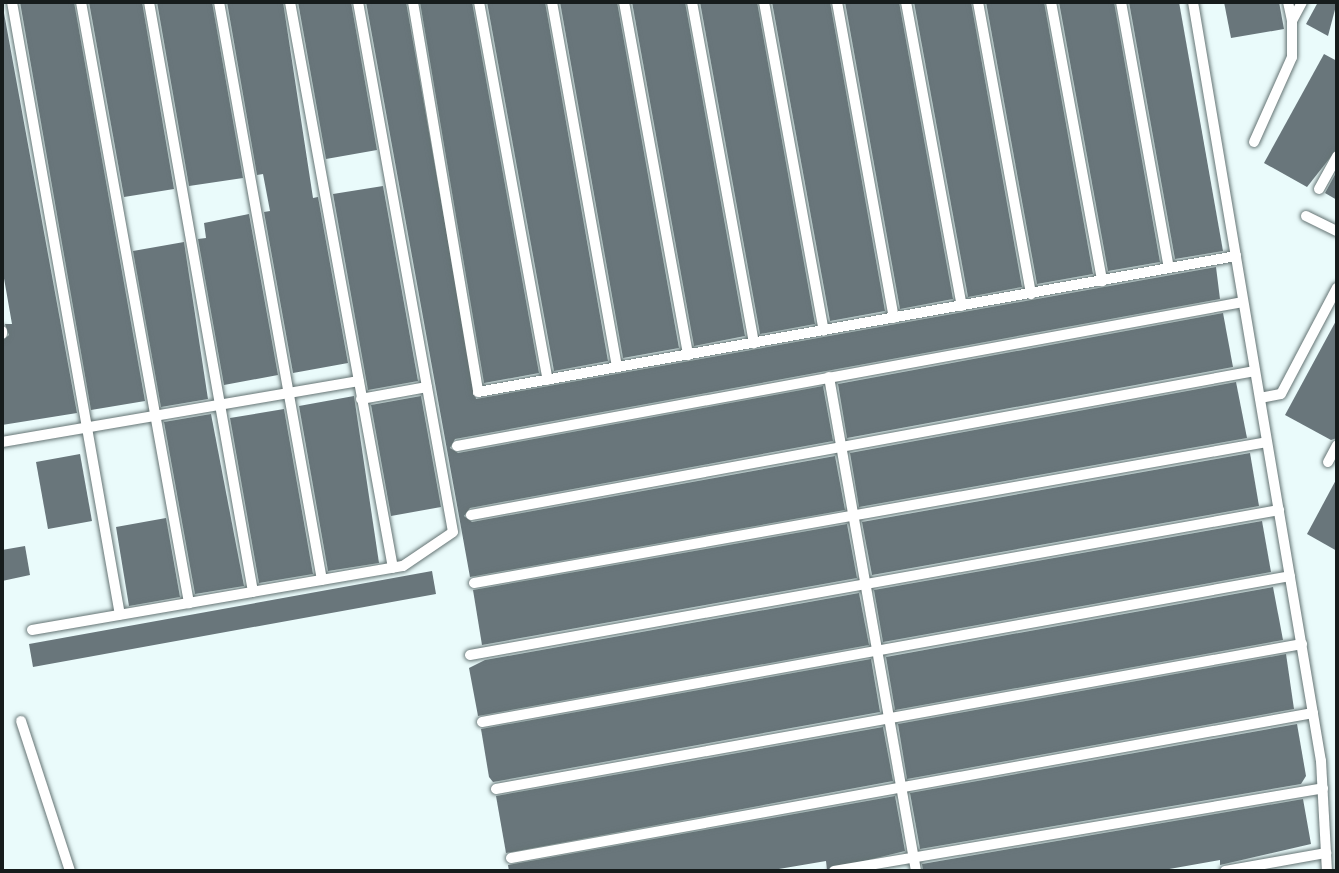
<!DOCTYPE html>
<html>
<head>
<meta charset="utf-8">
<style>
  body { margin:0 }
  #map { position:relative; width:1339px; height:873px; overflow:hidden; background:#eafbfb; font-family:Lora,serif }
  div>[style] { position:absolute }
  .building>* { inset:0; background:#69767b }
  .roads { filter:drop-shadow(0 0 2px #647373) drop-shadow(0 0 2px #647373) }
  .service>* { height:10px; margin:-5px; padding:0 5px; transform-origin:5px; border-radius:5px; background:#fff }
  span { translate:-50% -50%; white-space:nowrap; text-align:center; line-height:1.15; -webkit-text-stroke:6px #eafbfb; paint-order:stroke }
  .frame { position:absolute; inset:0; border:4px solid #161c1c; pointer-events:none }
</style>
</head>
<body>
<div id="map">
  <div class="building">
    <i style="clip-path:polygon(2px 2px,77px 413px,2px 425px,2px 341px,9px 335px,5px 324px,12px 324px,2px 267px)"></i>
    <i style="clip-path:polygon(20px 2px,74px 2px,145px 401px,91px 410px)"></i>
    <i style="clip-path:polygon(89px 2px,142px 2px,174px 189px,124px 197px)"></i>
    <i style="clip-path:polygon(157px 2px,212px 2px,243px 178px,189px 186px)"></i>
    <i style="clip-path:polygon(227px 2px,283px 2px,313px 198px,318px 197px,348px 363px,293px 373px,264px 212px,270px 211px,263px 174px,257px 175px)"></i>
    <i style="clip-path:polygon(298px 2px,351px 2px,377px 150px,326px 159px)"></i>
    <i style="clip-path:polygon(366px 2px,406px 2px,476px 399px,1216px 267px,1220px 299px,455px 439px,450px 448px,458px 453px,823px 386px,833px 441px,470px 508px,464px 516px,472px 522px,835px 456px,845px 510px,470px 577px)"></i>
    <i style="clip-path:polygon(420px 2px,472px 2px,539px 373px,484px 383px)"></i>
    <i style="clip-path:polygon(487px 2px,545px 2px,608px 361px,554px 371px)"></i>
    <i style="clip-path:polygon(560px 2px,617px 2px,679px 348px,623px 358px)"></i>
    <i style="clip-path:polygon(632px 2px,685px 2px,745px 336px,694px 346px)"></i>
    <i style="clip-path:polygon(700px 2px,757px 2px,815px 324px,760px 334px)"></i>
    <i style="clip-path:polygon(772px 2px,830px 2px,885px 311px,830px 321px)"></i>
    <i style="clip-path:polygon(845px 2px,899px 2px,953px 299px,900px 309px)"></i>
    <i style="clip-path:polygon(914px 2px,971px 2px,1022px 287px,968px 297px)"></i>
    <i style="clip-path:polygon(986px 2px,1044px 2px,1093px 274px,1037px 284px)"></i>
    <i style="clip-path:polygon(1059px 2px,1114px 2px,1160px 262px,1108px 271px)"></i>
    <i style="clip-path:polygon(1129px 2px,1179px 2px,1223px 251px,1175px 259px)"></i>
    <i style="clip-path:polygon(1224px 2px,1279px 2px,1284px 29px,1231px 38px)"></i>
    <i style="clip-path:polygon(1318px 2px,1337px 2px,1328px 36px,1306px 24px)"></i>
    <i style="clip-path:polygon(1324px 54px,1337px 61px,1337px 149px,1307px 187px,1264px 163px)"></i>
    <i style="clip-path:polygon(1337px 171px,1337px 200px,1325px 193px)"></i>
    <i style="clip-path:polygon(383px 186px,418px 381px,368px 390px,333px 194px)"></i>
    <i style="clip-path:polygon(249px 214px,278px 375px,224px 385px,198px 239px,206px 238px,204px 223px)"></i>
    <i style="clip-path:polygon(184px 242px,208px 399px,161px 407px,133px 251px)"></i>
    <i style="clip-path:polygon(1223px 313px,1233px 367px,847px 438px,838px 384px)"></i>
    <i style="clip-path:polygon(1337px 319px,1337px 438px,1331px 440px,1285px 415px)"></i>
    <i style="clip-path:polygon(1236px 382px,1247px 438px,859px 507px,850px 453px)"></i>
    <i style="clip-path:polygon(354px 396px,379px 563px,328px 571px,299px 406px)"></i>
    <i style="clip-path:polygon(421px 396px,441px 507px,391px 516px,371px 405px)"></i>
    <i style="clip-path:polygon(284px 409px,313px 574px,259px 583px,230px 418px)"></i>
    <i style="clip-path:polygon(211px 414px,244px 586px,195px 594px,164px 422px)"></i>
    <i style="clip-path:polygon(1250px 453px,1259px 506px,872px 575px,862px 522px)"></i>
    <i style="clip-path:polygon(80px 454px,92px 521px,48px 529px,36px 462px)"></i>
    <i style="clip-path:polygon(1337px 478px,1337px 551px,1307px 534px)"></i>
    <i style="clip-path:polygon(166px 518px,180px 597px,129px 606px,116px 527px)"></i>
    <i style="clip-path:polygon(1262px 521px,1271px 572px,883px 642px,874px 590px)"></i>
    <i style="clip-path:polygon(847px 524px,857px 578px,482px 645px,473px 590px)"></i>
    <i style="clip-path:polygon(25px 546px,30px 575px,2px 581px,2px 550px)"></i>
    <i style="clip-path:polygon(432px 571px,436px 594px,33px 667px,29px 644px)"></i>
    <i style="clip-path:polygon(1273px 587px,1283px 640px,895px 710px,886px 657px)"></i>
    <i style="clip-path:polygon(859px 593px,869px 645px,478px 716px,469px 668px,485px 660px)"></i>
    <i style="clip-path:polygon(1286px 654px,1294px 709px,907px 779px,898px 724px)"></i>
    <i style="clip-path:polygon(871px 659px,880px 712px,493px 782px,489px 777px,481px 729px)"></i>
    <i style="clip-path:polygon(1297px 724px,1306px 776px,1301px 784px,920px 849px,910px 793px)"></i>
    <i style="clip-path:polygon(883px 727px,893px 781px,506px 853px,496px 796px)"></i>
    <i style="clip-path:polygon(895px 796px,905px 851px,827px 870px,826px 861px,767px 871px,509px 871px,508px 865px)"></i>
    <i style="clip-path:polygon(1303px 799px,1311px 844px,1220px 865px,1220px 860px,1158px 871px,923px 871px,922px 864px)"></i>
  </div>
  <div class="roads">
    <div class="service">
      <i style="left:12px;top:2px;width:622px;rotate:80.01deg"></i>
      <i style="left:81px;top:2px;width:611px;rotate:79.81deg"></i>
      <i style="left:149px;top:2px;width:599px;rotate:80deg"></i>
      <i style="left:219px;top:2px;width:587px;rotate:79.9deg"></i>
      <i style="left:290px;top:2px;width:575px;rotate:79.69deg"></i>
      <i style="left:413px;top:2px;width:395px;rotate:80.5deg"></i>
      <i style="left:478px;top:392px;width:770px;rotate:-10.17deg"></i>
      <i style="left:479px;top:2px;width:384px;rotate:79.7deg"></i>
      <i style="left:552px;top:2px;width:371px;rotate:79.9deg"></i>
      <i style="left:624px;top:2px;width:359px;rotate:79.7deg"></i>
      <i style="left:692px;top:2px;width:347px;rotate:79.7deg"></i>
      <i style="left:764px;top:2px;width:334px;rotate:79.7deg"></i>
      <i style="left:837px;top:2px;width:321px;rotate:79.8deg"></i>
      <i style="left:906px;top:2px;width:309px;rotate:79.6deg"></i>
      <i style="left:978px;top:2px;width:297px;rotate:79.7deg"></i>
      <i style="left:1051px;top:2px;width:284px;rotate:79.6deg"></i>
      <i style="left:1121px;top:2px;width:270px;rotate:79.8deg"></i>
      <i style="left:1193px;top:2px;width:770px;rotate:80.43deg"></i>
      <i style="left:1321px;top:761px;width:110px;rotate:86.9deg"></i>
      <i style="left:1288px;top:2px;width:19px;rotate:78deg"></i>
      <i style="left:1292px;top:21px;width:21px;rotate:-62deg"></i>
      <i style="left:1254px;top:142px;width:93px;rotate:-65.9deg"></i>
      <i style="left:1292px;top:57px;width:36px;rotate:-90deg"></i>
      <i style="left:1319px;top:189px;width:38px;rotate:-61deg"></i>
      <i style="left:1306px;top:216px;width:34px;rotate:26deg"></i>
      <i style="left:2px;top:331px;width:3px;rotate:90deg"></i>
      <i style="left:829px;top:377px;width:502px;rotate:80.01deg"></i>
      <i style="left:1260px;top:398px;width:21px;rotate:-11deg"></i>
      <i style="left:1281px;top:394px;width:120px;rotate:-62.2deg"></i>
      <i style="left:361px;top:399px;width:67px;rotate:-10.3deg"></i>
      <i style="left:2px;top:442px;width:362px;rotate:-9.7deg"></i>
      <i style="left:457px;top:446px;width:799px;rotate:-10.38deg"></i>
      <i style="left:1328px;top:462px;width:19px;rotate:-62deg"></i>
      <i style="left:471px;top:515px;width:797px;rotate:-10.41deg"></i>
      <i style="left:474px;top:583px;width:805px;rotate:-10.08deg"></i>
      <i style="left:32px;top:630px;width:376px;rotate:-9.8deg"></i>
      <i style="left:403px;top:566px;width:60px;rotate:-34.2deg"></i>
      <i style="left:453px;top:532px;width:538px;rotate:-100.16deg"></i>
      <i style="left:470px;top:655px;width:822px;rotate:-10.16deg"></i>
      <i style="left:21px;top:721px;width:158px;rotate:71.9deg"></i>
      <i style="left:482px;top:722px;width:821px;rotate:-10.24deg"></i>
      <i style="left:496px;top:789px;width:819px;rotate:-10.2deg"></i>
      <i style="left:511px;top:858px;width:815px;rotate:-10.25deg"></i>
      <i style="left:834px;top:871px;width:496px;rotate:-9.6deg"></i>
      <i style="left:1225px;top:871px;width:103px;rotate:-10.1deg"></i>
    </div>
  </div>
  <div class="frame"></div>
</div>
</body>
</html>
